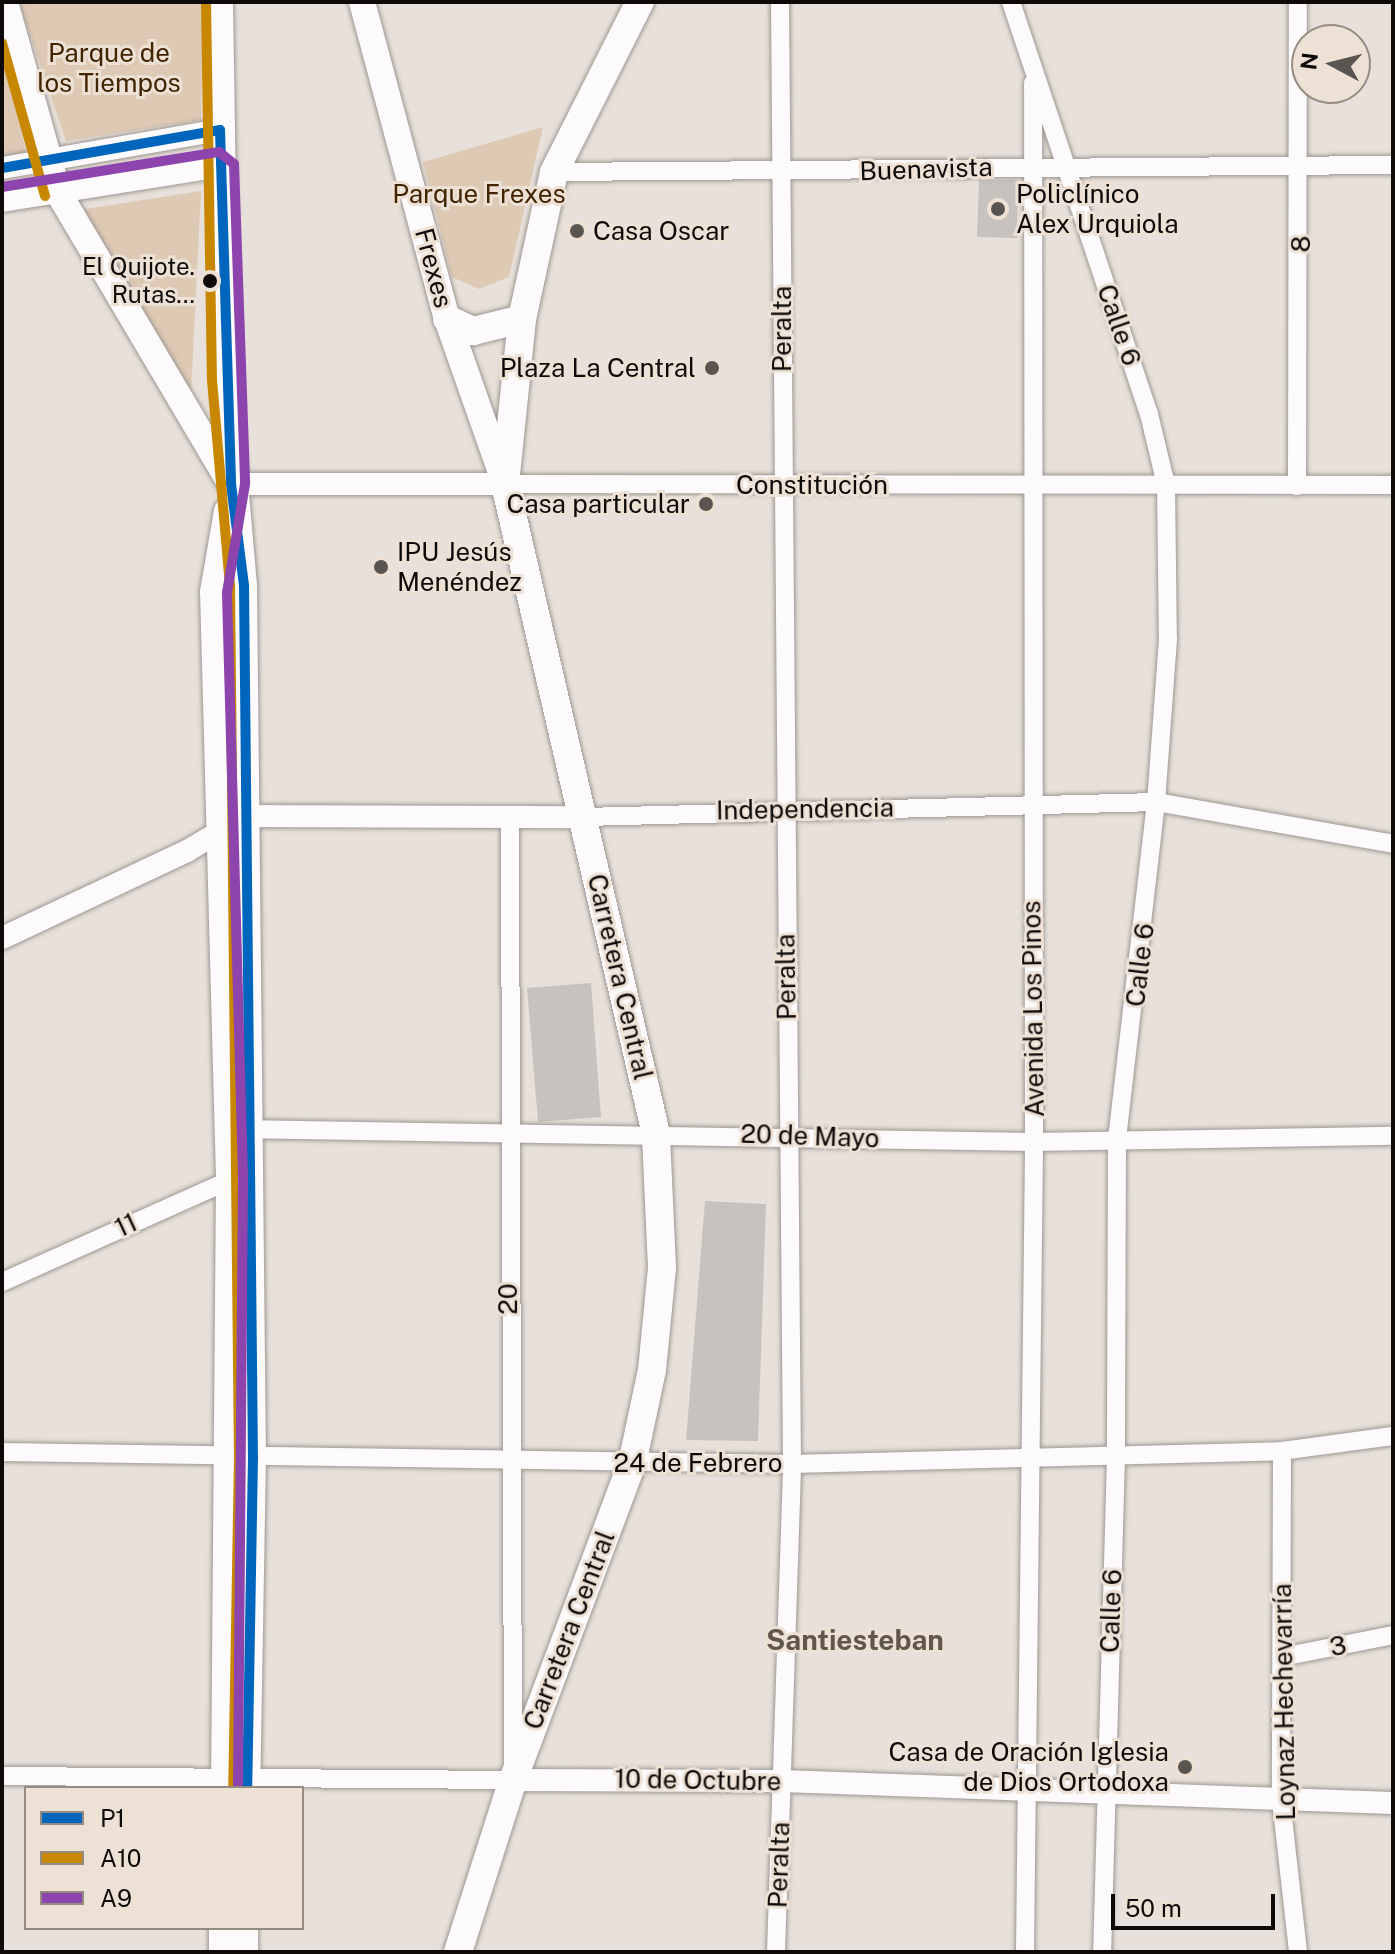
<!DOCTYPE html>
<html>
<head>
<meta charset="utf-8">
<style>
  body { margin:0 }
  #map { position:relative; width:1395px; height:1954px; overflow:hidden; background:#e8e1db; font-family:"Public Sans",sans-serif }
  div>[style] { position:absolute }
  .green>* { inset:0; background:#dec9b4 }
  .building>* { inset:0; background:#c7c2bd }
  .roads { filter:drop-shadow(0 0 2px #9d9793) drop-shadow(0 0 2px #9d9793) }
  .minor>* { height:18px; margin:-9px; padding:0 9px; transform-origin:9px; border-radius:9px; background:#fcfafa }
  .tertiary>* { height:22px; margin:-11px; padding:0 11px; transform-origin:11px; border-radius:11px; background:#fcfafa }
  .secondary>* { height:26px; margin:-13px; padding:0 13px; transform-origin:13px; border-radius:13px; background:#fcfafa }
  .primary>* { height:28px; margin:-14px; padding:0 14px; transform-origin:14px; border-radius:14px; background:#fcfafa }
  .bus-1>* { height:10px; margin:-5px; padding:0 5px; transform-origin:5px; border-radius:5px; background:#0065bd }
  .bus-2>* { height:10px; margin:-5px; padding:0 5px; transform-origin:5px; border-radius:5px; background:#c88701 }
  .bus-3>* { height:10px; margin:-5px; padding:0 5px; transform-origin:5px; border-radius:5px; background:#8e44ad }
  .dots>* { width:22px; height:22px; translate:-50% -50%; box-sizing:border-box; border:4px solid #ede1d6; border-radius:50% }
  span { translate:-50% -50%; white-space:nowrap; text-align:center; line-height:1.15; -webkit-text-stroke:6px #ede1d6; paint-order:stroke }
  .bus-label { font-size:24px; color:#0e0a07 }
  .right { translate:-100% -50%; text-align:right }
  .park-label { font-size:26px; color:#422400 }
  .street-label { font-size:26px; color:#0e0a07 }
  .poi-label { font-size:26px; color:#0e0a07 }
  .left { translate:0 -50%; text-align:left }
  .neighbourhood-label { font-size:28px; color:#60564c; font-weight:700 }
  .frame { position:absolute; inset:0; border:4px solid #0e0a07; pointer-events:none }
  .legend { position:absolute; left:24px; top:1786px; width:280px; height:144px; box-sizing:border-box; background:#ede1d6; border:2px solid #948b83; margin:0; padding:10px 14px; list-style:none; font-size:24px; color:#0e0a07 }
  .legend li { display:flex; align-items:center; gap:16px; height:40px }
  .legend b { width:40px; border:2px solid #948b83 }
  .north { position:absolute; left:1291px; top:24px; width:80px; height:80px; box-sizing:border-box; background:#ede1d6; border:2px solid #948b83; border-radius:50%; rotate:277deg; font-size:22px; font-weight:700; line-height:32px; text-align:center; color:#0e0a07 }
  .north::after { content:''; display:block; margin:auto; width:28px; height:36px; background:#5a5551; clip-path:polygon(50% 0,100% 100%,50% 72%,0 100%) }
  .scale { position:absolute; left:1111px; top:1894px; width:164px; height:36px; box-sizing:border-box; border:4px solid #0e0a07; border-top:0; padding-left:10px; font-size:24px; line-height:28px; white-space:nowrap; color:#0e0a07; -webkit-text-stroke:6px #ede1d6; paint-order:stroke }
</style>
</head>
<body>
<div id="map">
  <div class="green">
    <i style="clip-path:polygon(19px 2px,204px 2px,201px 120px,66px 141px)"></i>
    <i style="clip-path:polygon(2px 54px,27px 155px,2px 159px)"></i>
    <i style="clip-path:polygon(543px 127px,509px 277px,479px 289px,452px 277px,423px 162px)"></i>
    <i style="clip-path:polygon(201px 191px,191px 393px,79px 210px)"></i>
  </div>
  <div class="building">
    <i style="clip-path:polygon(979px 180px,1018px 180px,1017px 238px,977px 237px)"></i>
    <i style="clip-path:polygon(591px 983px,601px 1117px,538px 1122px,527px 988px)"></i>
    <i style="clip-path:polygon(705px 1201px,766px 1204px,758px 1441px,686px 1440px)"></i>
  </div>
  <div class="roads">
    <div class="minor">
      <i style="left:1011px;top:2px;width:434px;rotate:71.5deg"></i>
      <i style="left:1149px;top:414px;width:73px;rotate:76.5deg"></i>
      <i style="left:1166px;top:485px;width:154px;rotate:89.3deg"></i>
      <i style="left:1168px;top:639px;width:163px;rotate:94.2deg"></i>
      <i style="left:1156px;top:802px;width:341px;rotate:96.6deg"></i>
      <i style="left:1117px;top:1141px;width:316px;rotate:90.2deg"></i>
      <i style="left:1116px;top:1457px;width:495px;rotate:91.6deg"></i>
      <i style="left:554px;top:172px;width:839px;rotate:-0.48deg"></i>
      <i style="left:505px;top:484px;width:888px;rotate:0.06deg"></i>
      <i style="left:1297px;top:486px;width:484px;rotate:-89.9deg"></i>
      <i style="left:584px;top:817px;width:572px;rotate:-1.5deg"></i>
      <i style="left:1156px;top:802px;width:241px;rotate:10deg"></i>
      <i style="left:238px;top:1129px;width:796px;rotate:0.94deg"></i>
      <i style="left:1034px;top:1142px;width:359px;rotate:-1deg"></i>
      <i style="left:2px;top:1282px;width:257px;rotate:-24.1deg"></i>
      <i style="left:1282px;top:1451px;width:349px;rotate:90.2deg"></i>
      <i style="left:1281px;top:1800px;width:153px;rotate:83.6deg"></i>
      <i style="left:2px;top:1452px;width:790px;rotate:0.87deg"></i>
      <i style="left:792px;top:1464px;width:490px;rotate:-1.5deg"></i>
      <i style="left:1282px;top:1451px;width:112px;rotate:-7.7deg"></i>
      <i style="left:1282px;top:1657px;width:113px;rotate:-11.2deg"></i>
      <i style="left:2px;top:1776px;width:511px;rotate:0.45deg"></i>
      <i style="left:513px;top:1780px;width:963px;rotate:-90.18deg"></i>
      <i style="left:776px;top:1952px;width:488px;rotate:-88.1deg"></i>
      <i style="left:792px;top:1464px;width:1462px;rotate:-90.47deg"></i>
      <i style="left:1025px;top:1952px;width:810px;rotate:-89.36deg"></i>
      <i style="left:1034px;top:1142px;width:1059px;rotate:-90.05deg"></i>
    </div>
    <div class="tertiary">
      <i style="left:2px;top:168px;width:221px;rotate:-9.9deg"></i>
      <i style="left:2px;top:201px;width:221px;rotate:-9.1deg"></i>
      <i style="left:231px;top:484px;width:274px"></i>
      <i style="left:2px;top:938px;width:204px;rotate:-25.2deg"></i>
      <i style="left:187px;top:851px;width:69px;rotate:-30.7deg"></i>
      <i style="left:246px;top:816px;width:338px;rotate:0.2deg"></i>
      <i style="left:513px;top:1780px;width:269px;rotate:0.2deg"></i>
      <i style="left:782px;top:1781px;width:611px;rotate:2.06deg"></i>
    </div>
    <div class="secondary">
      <i style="left:5px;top:2px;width:197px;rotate:74.4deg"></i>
      <i style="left:58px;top:192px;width:336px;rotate:59.4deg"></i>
      <i style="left:220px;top:2px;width:378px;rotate:89.1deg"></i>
      <i style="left:226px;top:380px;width:207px;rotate:85deg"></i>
      <i style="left:244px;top:586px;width:871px;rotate:89.41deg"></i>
      <i style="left:253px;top:1457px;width:331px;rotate:91deg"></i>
      <i style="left:362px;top:2px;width:328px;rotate:75deg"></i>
      <i style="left:447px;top:319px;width:175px;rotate:70.6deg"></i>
      <i style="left:224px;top:1788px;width:610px;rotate:-89.53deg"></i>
      <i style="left:229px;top:1178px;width:586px;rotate:-91.56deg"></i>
      <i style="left:213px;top:592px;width:82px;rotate:-80.2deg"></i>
      <i style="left:222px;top:1952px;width:24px;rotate:-90deg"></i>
      <i style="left:245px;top:1952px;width:24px;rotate:-90deg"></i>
    </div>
    <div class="primary">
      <i style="left:447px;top:319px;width:29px;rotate:25deg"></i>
      <i style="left:473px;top:331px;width:50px;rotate:-13.8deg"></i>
      <i style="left:458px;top:1952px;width:181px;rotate:-72.3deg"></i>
      <i style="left:513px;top:1780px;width:338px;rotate:-69.4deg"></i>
      <i style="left:632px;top:1464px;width:96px;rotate:-78deg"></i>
      <i style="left:652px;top:1370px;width:102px;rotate:-84.4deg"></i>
      <i style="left:662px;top:1268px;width:134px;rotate:-92.6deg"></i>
      <i style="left:656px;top:1134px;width:667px;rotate:-103.08deg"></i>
      <i style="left:505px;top:484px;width:166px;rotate:-84.1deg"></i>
      <i style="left:522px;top:319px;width:150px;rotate:-77.7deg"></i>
      <i style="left:554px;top:172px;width:191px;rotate:-63.2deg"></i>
    </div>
  </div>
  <div class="bus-1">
    <i style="left:2px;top:168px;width:221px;rotate:-9.9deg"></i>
    <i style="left:220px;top:130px;width:354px;rotate:88.2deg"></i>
    <i style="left:231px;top:484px;width:103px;rotate:82.7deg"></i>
    <i style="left:244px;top:586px;width:871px;rotate:89.41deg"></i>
    <i style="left:253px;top:1457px;width:331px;rotate:91deg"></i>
  </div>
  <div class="bus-2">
    <i style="left:206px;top:2px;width:378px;rotate:89.1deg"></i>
    <i style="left:212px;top:380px;width:208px;rotate:85deg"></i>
    <i style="left:230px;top:587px;width:870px;rotate:89.41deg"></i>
    <i style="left:239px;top:1457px;width:331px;rotate:91deg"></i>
    <i style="left:2px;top:43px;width:159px;rotate:74.3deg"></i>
  </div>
  <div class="bus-3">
    <i style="left:2px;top:187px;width:220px;rotate:-9.2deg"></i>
    <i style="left:219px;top:152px;width:19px;rotate:39deg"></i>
    <i style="left:234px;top:164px;width:320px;rotate:88deg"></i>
    <i style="left:245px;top:484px;width:110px;rotate:99.4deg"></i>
    <i style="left:227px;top:593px;width:585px;rotate:88.43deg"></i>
    <i style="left:243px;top:1178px;width:610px;rotate:90.47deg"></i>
  </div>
  <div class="dots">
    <i style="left:998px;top:209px;background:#5a5551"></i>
    <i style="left:577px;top:231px;background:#5a5551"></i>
    <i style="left:210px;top:281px;background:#0e0a07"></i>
    <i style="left:712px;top:368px;background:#5a5551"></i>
    <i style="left:706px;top:504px;background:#5a5551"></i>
    <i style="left:381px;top:567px;background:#5a5551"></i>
    <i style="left:1185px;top:1767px;background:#5a5551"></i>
  </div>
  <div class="bus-label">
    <span class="right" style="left:195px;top:281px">El Quijote.<br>Rutas...</span>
  </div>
  <div class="park-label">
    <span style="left:109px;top:68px">Parque de<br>los Tiempos</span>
    <span style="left:479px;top:194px">Parque Frexes</span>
  </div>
  <div class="street-label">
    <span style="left:926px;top:169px;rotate:-2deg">Buenavista</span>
    <span style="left:1301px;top:244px;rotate:-89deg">8</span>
    <span style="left:434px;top:268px;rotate:75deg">Frexes</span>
    <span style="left:1119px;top:325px;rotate:71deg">Calle 6</span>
    <span style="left:782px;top:329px;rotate:-90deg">Peralta</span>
    <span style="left:812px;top:485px">Constitución</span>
    <span style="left:805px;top:809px;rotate:-1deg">Independencia</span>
    <span style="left:1140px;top:965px;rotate:-83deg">Calle 6</span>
    <span style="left:620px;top:977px;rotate:77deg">Carretera Central</span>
    <span style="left:786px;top:977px;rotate:-91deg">Peralta</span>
    <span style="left:1033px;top:1009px;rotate:-91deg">Avenida Los Pinos</span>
    <span style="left:810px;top:1136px;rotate:2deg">20 de Mayo</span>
    <span style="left:126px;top:1225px;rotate:-25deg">11</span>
    <span style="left:508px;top:1299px;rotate:-90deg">20</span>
    <span style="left:698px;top:1463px">24 de Febrero</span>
    <span style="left:1111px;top:1611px;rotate:-88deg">Calle 6</span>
    <span style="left:569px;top:1630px;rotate:-69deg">Carretera Central</span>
    <span style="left:1338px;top:1646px;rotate:-11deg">3</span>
    <span style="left:1284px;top:1702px;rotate:-91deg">Loynaz Hechevarría</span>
    <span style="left:698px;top:1780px;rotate:1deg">10 de Octubre</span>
    <span style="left:779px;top:1865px;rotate:-88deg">Peralta</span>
  </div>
  <div class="poi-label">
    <span class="left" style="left:1016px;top:209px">Policlínico<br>Alex Urquiola</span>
    <span class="left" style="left:593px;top:231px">Casa Oscar</span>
    <span class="right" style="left:696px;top:368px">Plaza La Central</span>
    <span class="right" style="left:690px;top:504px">Casa particular</span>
    <span class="left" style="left:397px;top:567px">IPU Jesús<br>Menéndez</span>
    <span class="right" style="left:1169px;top:1767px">Casa de Oración Iglesia<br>de Dios Ortodoxa</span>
  </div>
  <div class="neighbourhood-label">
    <span style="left:855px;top:1640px">Santiesteban</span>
  </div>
  <div class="frame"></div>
  <ul class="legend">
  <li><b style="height:10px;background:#0065bd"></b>P1</li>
  <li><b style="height:10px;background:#c88701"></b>A10</li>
  <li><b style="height:10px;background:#8e44ad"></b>A9</li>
  </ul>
  <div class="north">N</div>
  <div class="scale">50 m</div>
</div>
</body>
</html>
